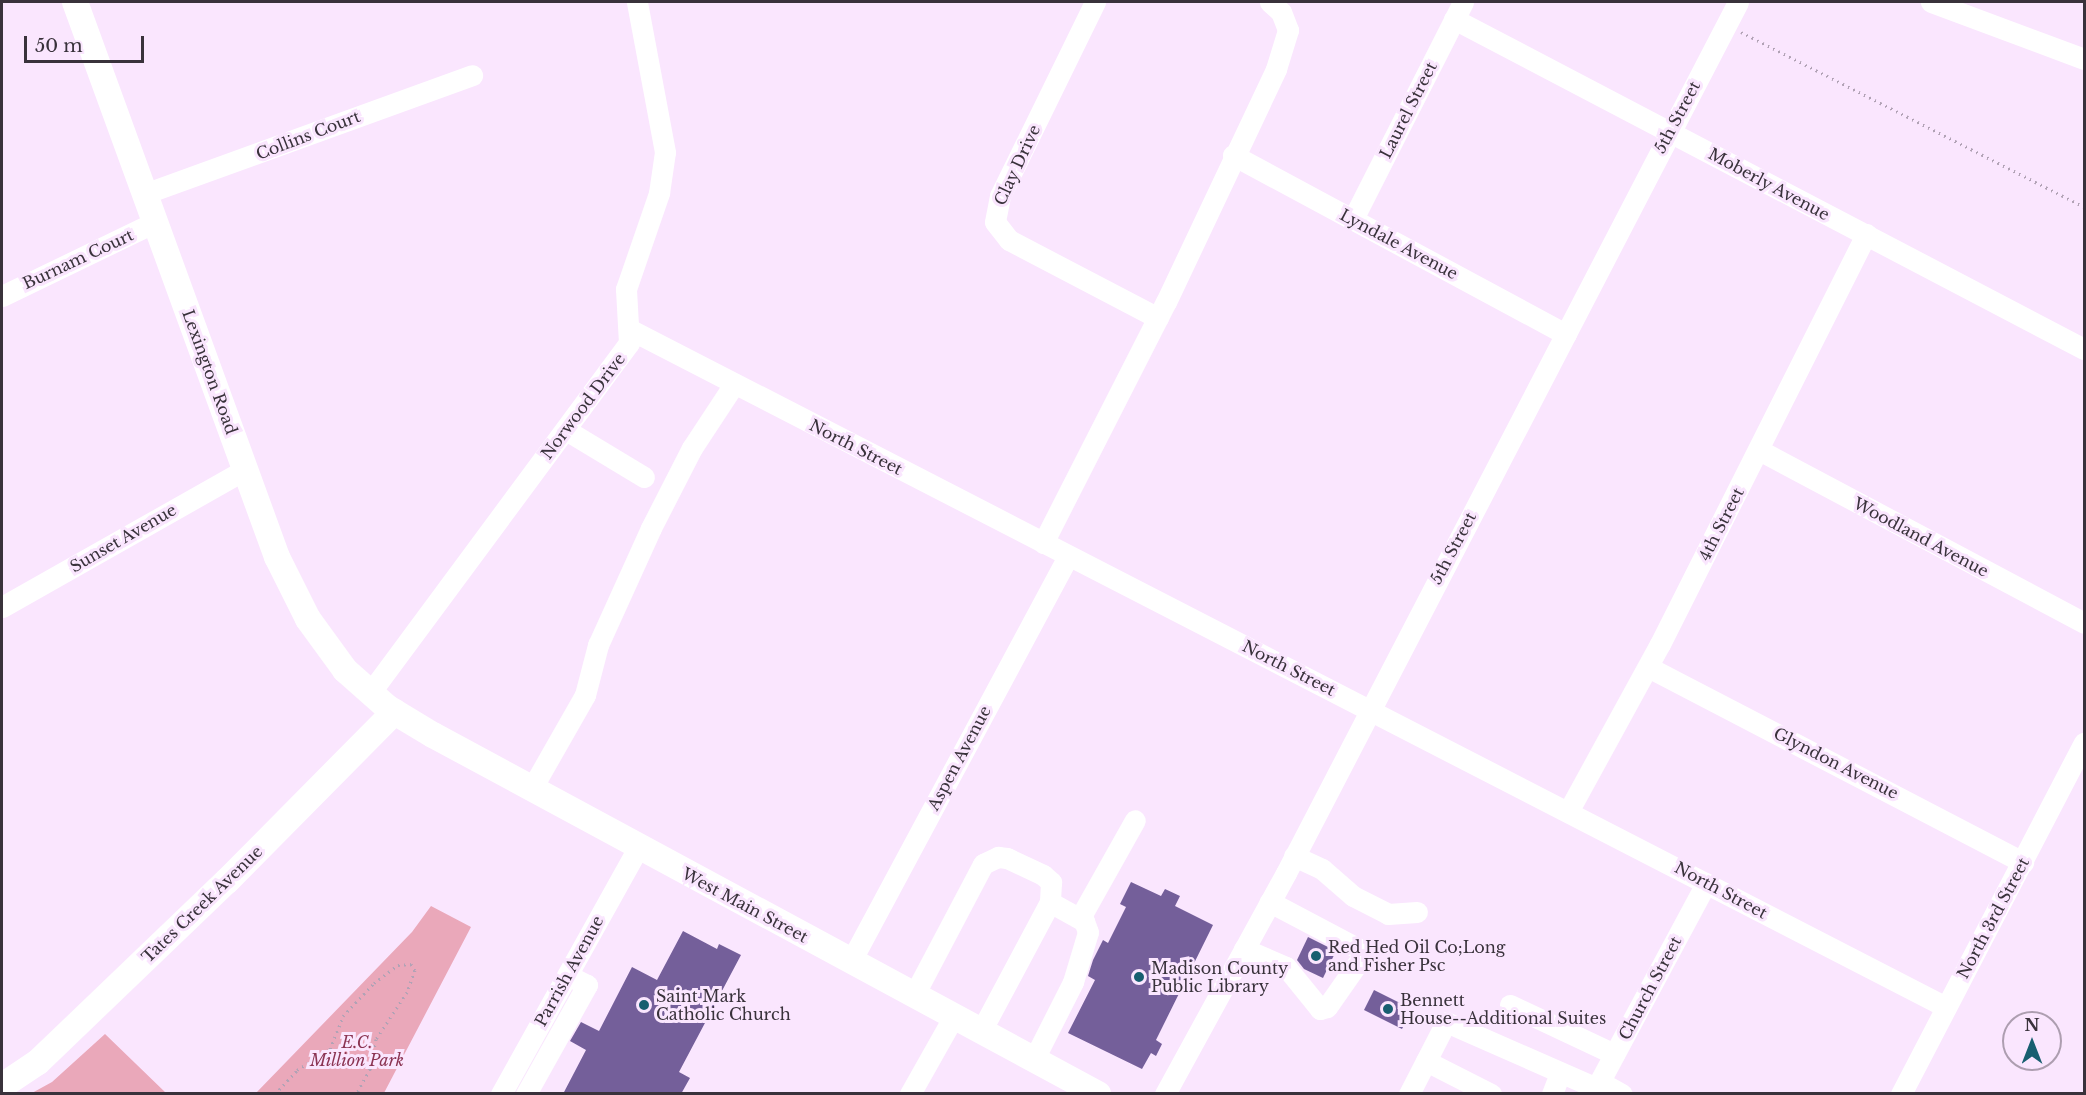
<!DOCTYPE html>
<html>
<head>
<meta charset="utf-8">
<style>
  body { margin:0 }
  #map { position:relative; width:2086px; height:1095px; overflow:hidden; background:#fae6fe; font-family:"Libre Baskerville",serif }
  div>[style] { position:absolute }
  .green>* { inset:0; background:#eaa8ba }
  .building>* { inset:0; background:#745f9a }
  .path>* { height:3px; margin-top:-1.5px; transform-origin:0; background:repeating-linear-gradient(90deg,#b1a2b5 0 1.5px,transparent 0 6px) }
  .minor>* { height:21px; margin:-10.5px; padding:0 10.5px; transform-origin:10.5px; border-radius:10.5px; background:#fff }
  .major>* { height:26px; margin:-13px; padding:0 13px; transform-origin:13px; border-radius:13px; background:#fff }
  .dots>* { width:16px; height:16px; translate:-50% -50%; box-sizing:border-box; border:3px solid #fae6fe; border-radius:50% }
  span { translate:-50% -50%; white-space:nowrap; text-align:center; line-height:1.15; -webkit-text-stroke:6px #fae6fe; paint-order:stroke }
  .street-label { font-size:16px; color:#39323b }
  .poi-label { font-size:16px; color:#39323b }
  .left { translate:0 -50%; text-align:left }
  .park-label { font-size:16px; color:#8b3453; font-style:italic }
  .frame { position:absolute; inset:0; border:3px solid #39323b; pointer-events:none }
  .north { position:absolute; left:2002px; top:1011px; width:60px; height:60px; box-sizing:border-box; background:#fae6fe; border:2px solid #ad9eb0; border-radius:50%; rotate:0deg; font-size:16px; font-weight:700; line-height:24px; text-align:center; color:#39323b }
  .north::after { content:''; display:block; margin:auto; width:21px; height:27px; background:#185f70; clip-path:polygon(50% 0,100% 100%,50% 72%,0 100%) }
  .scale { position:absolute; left:24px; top:36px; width:120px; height:27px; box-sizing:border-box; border:3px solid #39323b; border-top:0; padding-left:8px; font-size:18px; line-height:21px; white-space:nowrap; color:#39323b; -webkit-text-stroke:4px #fae6fe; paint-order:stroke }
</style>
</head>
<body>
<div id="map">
  <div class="green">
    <i style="clip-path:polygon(431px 906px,471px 927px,384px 1093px,256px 1093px,412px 932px)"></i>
    <i style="clip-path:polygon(105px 1034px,166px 1093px,32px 1093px,52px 1082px)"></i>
  </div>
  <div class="building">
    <i style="clip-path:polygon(1131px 882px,1161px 896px,1165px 889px,1180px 896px,1175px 906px,1213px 925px,1156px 1040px,1162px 1044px,1156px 1056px,1151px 1053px,1142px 1069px,1068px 1033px,1095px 980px,1088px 976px,1093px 960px,1103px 940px,1108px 943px,1126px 907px,1120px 904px)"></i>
    <i style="clip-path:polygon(683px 931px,717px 949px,719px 944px,741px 955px,679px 1072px,690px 1078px,681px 1094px,563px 1094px,586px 1050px,570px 1041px,581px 1022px,599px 1031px,632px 967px,657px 980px)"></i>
    <i style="clip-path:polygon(1308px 937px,1336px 951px,1323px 978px,1304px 969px,1297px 960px)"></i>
    <i style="clip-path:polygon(1374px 990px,1412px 1009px,1402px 1029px,1364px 1010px)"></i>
  </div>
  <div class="path">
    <i style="left:1741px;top:32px;width:385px;rotate:27deg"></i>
    <i style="left:275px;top:1094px;width:33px;rotate:-47deg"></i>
    <i style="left:297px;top:1070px;width:39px;rotate:-32deg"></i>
    <i style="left:330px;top:1049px;width:35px;rotate:-68deg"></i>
    <i style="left:343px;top:1016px;width:45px;rotate:-46.8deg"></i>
    <i style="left:374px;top:983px;width:30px;rotate:-37deg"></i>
    <i style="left:398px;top:965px;width:13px;rotate:-4deg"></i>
    <i style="left:411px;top:964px;width:7px;rotate:56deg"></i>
    <i style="left:415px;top:970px;width:23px;rotate:110deg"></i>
    <i style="left:407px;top:992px;width:56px;rotate:123.4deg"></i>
    <i style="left:376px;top:1039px;width:31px;rotate:101deg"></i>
    <i style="left:370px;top:1069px;width:29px;rotate:119deg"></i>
  </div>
  <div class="minor">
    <i style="left:1095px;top:2px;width:216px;rotate:116.1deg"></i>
    <i style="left:1000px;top:196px;width:26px;rotate:101deg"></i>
    <i style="left:995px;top:222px;width:23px;rotate:52deg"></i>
    <i style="left:1009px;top:240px;width:168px;rotate:27.6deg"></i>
    <i style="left:1931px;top:2px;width:163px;rotate:20.4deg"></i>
    <i style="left:1454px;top:19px;width:711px;rotate:27.65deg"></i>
    <i style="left:1233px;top:155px;width:378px;rotate:28.3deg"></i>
    <i style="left:144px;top:194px;width:349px;rotate:-19.9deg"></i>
    <i style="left:1353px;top:219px;width:243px;rotate:-63.1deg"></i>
    <i style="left:2px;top:296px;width:170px;rotate:-25.8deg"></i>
    <i style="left:631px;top:330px;width:1479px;rotate:27.24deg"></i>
    <i style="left:566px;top:430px;width:91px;rotate:31.1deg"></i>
    <i style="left:1759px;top:450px;width:368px;rotate:28deg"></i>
    <i style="left:1043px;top:543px;width:271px;rotate:-63deg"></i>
    <i style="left:1166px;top:302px;width:258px;rotate:-64.7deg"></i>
    <i style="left:1276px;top:69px;width:41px;rotate:-72.9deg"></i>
    <i style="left:1288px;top:30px;width:19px;rotate:-111deg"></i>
    <i style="left:1281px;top:12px;width:15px;rotate:-138deg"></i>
    <i style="left:2px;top:607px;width:280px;rotate:-29.5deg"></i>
    <i style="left:1648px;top:667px;width:423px;rotate:27.5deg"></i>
    <i style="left:370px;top:693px;width:435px;rotate:-53.5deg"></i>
    <i style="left:629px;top:343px;width:54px;rotate:-93.2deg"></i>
    <i style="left:626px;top:289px;width:102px;rotate:-71deg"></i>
    <i style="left:659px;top:193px;width:41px;rotate:-81.7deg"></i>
    <i style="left:665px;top:152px;width:153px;rotate:-100.6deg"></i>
    <i style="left:532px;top:788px;width:107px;rotate:-60.3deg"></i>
    <i style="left:585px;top:695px;width:52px;rotate:-75.4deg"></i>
    <i style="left:598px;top:645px;width:128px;rotate:-65.6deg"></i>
    <i style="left:651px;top:528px;width:90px;rotate:-62.9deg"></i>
    <i style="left:692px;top:448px;width:77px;rotate:-56.7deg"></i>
    <i style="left:1569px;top:810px;width:189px;rotate:-61.3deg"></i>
    <i style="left:1660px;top:644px;width:459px;rotate:-63.3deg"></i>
    <i style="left:1294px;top:856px;width:31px;rotate:25deg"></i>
    <i style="left:1322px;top:869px;width:41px;rotate:41.1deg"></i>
    <i style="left:1353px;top:896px;width:39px;rotate:27deg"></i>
    <i style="left:1388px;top:914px;width:29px;rotate:-4deg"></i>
    <i style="left:1080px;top:918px;width:112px;rotate:-60.7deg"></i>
    <i style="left:1244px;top:949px;width:46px;rotate:23.2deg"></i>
    <i style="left:1286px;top:967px;width:54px;rotate:51deg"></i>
    <i style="left:1320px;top:1009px;width:7px;rotate:-16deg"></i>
    <i style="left:1327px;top:1007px;width:61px;rotate:-55deg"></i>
    <i style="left:1362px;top:957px;width:9px;rotate:-111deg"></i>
    <i style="left:1359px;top:949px;width:101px;rotate:-152.2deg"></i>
    <i style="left:851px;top:961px;width:459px;rotate:-61.8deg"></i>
    <i style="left:914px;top:995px;width:148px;rotate:-62.2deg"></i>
    <i style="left:983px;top:864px;width:17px;rotate:-25deg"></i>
    <i style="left:998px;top:857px;width:9px;rotate:6deg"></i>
    <i style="left:1007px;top:858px;width:40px;rotate:25deg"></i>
    <i style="left:1043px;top:875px;width:11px;rotate:41deg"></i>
    <i style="left:1051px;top:882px;width:20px;rotate:93deg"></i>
    <i style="left:1050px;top:902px;width:146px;rotate:118.1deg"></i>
    <i style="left:1510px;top:1005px;width:115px;rotate:25.2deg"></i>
    <i style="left:1034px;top:1059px;width:86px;rotate:-63.1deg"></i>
    <i style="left:1073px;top:982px;width:52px;rotate:-73.3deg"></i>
    <i style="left:1088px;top:932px;width:12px;rotate:-110deg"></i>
    <i style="left:1084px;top:921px;width:39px;rotate:-151deg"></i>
    <i style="left:1426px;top:1061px;width:73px;rotate:26.9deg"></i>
    <i style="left:1600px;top:1082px;width:25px;rotate:29deg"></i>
    <i style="left:501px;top:1094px;width:282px;rotate:-60.9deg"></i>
    <i style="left:526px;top:1094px;width:125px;rotate:-60.8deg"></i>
    <i style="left:587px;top:985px;width:22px;rotate:-153deg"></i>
    <i style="left:910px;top:1094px;width:90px;rotate:-60.6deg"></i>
    <i style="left:1165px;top:1094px;width:252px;rotate:-61.3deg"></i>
    <i style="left:1286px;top:873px;width:981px;rotate:-62.57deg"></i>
    <i style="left:1409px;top:1094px;width:81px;rotate:-62.8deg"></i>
    <i style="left:1446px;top:1022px;width:164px;rotate:23.7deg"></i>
    <i style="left:1552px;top:1094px;width:22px;rotate:-69deg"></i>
    <i style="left:1593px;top:1094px;width:239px;rotate:-61.8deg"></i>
    <i style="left:1901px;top:1094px;width:396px;rotate:-62.5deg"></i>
  </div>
  <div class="major">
    <i style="left:75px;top:2px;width:591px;rotate:70deg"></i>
    <i style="left:277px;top:557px;width:69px;rotate:63.4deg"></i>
    <i style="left:308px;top:619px;width:63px;rotate:54deg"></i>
    <i style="left:345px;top:670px;width:57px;rotate:41.5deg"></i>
    <i style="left:388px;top:708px;width:52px;rotate:31deg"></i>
    <i style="left:433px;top:735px;width:756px;rotate:28.36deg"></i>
    <i style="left:2px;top:1086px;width:43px;rotate:-33.7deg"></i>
    <i style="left:38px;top:1062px;width:262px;rotate:-43.8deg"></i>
    <i style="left:227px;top:881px;width:238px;rotate:-45.3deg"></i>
  </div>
  <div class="dots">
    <i style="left:1316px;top:956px;background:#185f70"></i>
    <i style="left:1139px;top:977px;background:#185f70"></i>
    <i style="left:644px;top:1005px;background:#185f70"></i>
    <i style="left:1388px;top:1009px;background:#185f70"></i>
  </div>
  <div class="street-label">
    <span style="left:1408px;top:110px;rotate:-63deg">Laurel Street</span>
    <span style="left:1677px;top:117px;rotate:-62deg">5th Street</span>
    <span style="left:308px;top:135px;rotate:-21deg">Collins Court</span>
    <span style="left:1017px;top:165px;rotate:-65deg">Clay Drive</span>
    <span style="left:1769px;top:184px;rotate:28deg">Moberly Avenue</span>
    <span style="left:1399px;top:244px;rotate:28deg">Lyndale Avenue</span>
    <span style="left:78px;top:259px;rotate:-25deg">Burnam Court</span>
    <span style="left:210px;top:372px;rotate:70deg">Lexington Road</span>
    <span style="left:583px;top:406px;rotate:-53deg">Norwood Drive</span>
    <span style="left:856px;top:447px;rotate:27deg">North Street</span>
    <span style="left:1721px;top:524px;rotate:-63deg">4th Street</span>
    <span style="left:1921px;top:537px;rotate:28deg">Woodland Avenue</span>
    <span style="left:123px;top:538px;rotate:-30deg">Sunset Avenue</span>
    <span style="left:1453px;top:548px;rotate:-62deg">5th Street</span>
    <span style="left:1289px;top:668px;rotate:27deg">North Street</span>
    <span style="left:959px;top:758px;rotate:-62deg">Aspen Avenue</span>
    <span style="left:1836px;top:763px;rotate:27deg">Glyndon Avenue</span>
    <span style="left:1721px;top:890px;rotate:28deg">North Street</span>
    <span style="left:202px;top:904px;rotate:-44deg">Tates Creek Avenue</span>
    <span style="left:745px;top:905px;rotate:28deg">West Main Street</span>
    <span style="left:1993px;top:918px;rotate:-62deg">North 3rd Street</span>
    <span style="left:569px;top:971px;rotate:-61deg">Parrish Avenue</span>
    <span style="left:1650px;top:988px;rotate:-62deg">Church Street</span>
  </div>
  <div class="poi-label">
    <span class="left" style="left:1328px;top:956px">Red Hed Oil Co;Long<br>and Fisher Psc</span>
    <span class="left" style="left:1151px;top:977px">Madison County<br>Public Library</span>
    <span class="left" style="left:656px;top:1005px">Saint Mark<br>Catholic Church</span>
    <span class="left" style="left:1400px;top:1009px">Bennett<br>House--Additional Suites</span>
  </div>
  <div class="park-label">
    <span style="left:357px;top:1051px">E.C.<br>Million Park</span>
  </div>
  <div class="frame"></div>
  <div class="north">N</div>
  <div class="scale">50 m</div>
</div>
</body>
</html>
